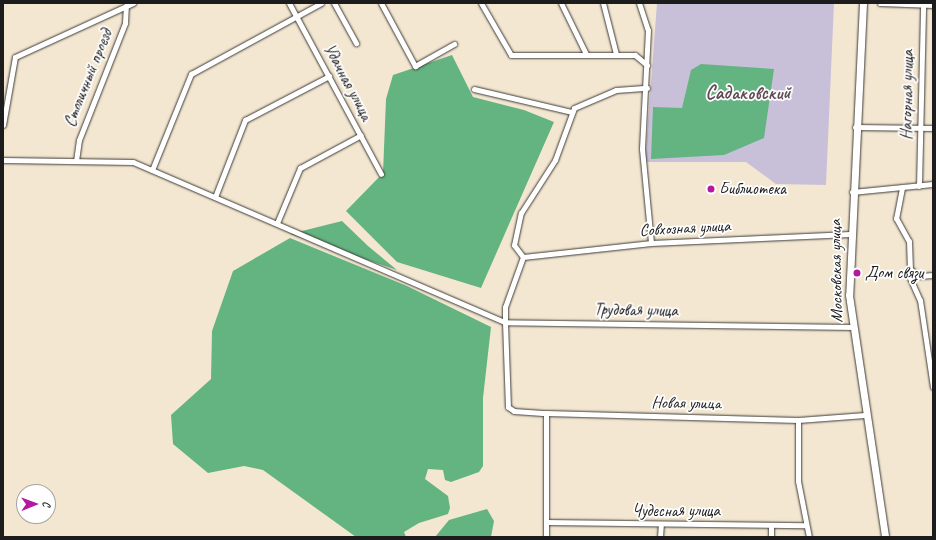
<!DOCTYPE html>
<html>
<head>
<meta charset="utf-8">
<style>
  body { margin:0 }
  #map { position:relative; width:936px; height:540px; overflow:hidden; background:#f4e7d1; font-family:Caveat,sans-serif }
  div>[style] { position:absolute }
  .industrial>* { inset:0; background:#c8c0d8 }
  .forest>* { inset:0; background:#63b480 }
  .roads { filter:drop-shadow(0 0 1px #3c3a37) drop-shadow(0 0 1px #3c3a37) }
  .street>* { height:5px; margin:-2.5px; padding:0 2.5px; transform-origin:2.5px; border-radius:2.5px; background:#fff }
  .secondary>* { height:7px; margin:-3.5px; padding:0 3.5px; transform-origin:3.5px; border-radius:3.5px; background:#fff }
  .dots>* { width:11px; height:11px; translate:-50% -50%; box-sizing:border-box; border:2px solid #fff; border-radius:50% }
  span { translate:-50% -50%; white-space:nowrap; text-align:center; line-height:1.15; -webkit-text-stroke:3.5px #fff; paint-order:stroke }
  .street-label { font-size:17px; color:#1c1c1c }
  .poi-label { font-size:17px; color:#1c1c1c }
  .left { translate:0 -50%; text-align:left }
  .quarter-label { font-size:19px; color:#614b56; font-weight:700 }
  .frame { position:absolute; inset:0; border:4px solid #1c1c1c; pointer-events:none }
  .north { position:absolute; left:16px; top:484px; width:40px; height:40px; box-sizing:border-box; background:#fff; border:1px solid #a4a4a4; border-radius:50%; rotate:89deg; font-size:11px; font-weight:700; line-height:16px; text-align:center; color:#1c1c1c }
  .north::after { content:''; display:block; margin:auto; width:14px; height:18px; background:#b5179e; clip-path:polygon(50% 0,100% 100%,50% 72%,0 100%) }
</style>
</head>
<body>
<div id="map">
  <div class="industrial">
    <i style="clip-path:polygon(657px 3px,834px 3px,826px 185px,776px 184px,746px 162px,645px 162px)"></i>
  </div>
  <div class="forest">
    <i style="clip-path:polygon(452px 55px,473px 97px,524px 110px,554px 122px,481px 288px,397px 262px,346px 211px,383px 173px,386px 99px,393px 75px)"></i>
    <i style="clip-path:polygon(701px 64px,774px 69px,764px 138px,724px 155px,651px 159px,653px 107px,682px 108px,691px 70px)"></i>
    <i style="clip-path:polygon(342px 221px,368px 246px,397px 270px,290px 234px)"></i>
    <i style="clip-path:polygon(290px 238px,407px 286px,491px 327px,483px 398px,483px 466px,479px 472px,451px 482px,445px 480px,443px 470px,428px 469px,425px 479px,448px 496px,450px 508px,448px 514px,419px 523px,404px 532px,406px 537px,356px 537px,263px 470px,244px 466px,208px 473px,173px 444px,171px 415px,211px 379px,212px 331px,233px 271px)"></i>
    <i style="clip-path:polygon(487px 509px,494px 521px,491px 537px,435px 537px,449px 520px)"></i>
  </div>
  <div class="roads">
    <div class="street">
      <i style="left:289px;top:3px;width:194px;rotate:61.7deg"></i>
      <i style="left:334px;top:3px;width:46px;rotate:61.2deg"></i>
      <i style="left:381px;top:3px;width:72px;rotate:61.6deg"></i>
      <i style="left:415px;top:66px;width:45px;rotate:-29.4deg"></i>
      <i style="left:481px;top:3px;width:60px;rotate:60deg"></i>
      <i style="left:511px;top:55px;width:124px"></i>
      <i style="left:635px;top:55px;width:16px;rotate:40deg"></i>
      <i style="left:561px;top:3px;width:57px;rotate:63.9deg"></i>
      <i style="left:603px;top:3px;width:53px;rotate:75.7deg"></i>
      <i style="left:639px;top:3px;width:28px;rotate:72deg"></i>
      <i style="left:648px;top:30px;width:119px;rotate:92.9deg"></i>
      <i style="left:642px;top:149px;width:94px;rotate:84.5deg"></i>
      <i style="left:880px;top:3px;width:53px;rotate:2.2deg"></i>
      <i style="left:474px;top:89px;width:101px;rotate:13.2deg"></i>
      <i style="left:3px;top:125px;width:69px;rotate:-80deg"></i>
      <i style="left:15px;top:57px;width:130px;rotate:-24.6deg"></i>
      <i style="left:855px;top:127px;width:78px;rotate:0.7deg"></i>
      <i style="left:3px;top:160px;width:130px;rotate:0.9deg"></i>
      <i style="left:133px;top:162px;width:405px;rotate:23.3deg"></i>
      <i style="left:505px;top:322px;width:15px;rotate:-90deg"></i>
      <i style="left:505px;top:307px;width:53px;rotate:-70.2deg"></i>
      <i style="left:76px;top:161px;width:21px;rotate:-82deg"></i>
      <i style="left:79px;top:140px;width:126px;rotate:-68.5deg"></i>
      <i style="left:125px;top:23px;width:17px;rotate:-87deg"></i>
      <i style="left:152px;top:170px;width:104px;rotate:-67.9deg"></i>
      <i style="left:191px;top:74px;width:148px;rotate:-28.6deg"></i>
      <i style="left:919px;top:186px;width:181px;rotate:-88.7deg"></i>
      <i style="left:902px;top:188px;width:31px;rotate:101deg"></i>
      <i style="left:896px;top:218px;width:26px;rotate:61deg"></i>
      <i style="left:909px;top:241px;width:37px;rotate:88deg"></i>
      <i style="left:910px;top:278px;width:24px;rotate:66deg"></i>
      <i style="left:920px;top:300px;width:88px;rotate:81.5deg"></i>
      <i style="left:852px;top:192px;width:81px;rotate:-5.6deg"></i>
      <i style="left:215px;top:197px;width:83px;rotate:-68.7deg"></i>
      <i style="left:245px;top:120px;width:95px;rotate:-27.6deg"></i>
      <i style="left:277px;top:223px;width:60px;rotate:-67.3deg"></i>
      <i style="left:300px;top:168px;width:69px;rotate:-28.4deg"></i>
      <i style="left:523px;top:257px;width:129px;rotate:-6.2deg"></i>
      <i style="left:651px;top:243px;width:199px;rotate:-2.6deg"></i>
      <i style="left:523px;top:257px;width:15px;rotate:-127deg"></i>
      <i style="left:514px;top:245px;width:33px;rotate:-78deg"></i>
      <i style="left:521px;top:213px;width:63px;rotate:-57.3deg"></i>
      <i style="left:555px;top:160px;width:55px;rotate:-69.9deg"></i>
      <i style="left:574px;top:108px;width:46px;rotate:-23.2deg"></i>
      <i style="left:616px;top:90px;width:31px;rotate:-4deg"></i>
      <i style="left:910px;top:269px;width:11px;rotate:38deg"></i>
      <i style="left:919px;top:276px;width:14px;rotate:-4deg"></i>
      <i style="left:851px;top:327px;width:346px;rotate:-179.2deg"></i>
      <i style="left:505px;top:322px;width:85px;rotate:88deg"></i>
      <i style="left:508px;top:407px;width:7px;rotate:34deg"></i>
      <i style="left:514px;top:411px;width:32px;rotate:4deg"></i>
      <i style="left:546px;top:413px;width:252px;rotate:1.6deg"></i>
      <i style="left:798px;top:420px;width:67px;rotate:-4.3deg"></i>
      <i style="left:798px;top:420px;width:61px;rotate:90deg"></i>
      <i style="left:798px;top:481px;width:57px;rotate:78.9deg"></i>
      <i style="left:546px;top:522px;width:260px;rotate:0.7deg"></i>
      <i style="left:546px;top:537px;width:124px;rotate:-90deg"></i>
      <i style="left:660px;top:537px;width:13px;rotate:-86deg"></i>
      <i style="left:771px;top:537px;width:11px;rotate:-90deg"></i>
    </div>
    <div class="secondary">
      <i style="left:863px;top:3px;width:292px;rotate:92.7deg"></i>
      <i style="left:849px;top:295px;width:245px;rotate:81.5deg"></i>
    </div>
  </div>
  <div class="dots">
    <i style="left:711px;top:189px;background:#b5179e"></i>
    <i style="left:857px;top:273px;background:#b5179e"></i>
  </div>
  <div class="street-label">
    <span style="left:88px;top:78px;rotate:-68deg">Столичный проезд</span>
    <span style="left:348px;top:82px;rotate:62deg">Удачная улица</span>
    <span style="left:907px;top:95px;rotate:-89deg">Нагорная улица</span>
    <span style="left:685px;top:228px;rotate:-3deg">Совхозная улица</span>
    <span style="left:836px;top:271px;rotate:-91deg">Московская улица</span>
    <span style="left:636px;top:310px;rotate:1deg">Трудовая улица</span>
    <span style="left:686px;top:403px;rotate:1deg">Новая улица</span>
    <span style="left:676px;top:511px">Чудесная улица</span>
  </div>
  <div class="poi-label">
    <span class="left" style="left:719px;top:189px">Библиотека</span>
    <span class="left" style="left:865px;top:273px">Дом связи</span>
  </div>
  <div class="quarter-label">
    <span style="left:748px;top:94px">Садаковский</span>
  </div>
  <div class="frame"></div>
  <div class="north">С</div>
</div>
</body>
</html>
